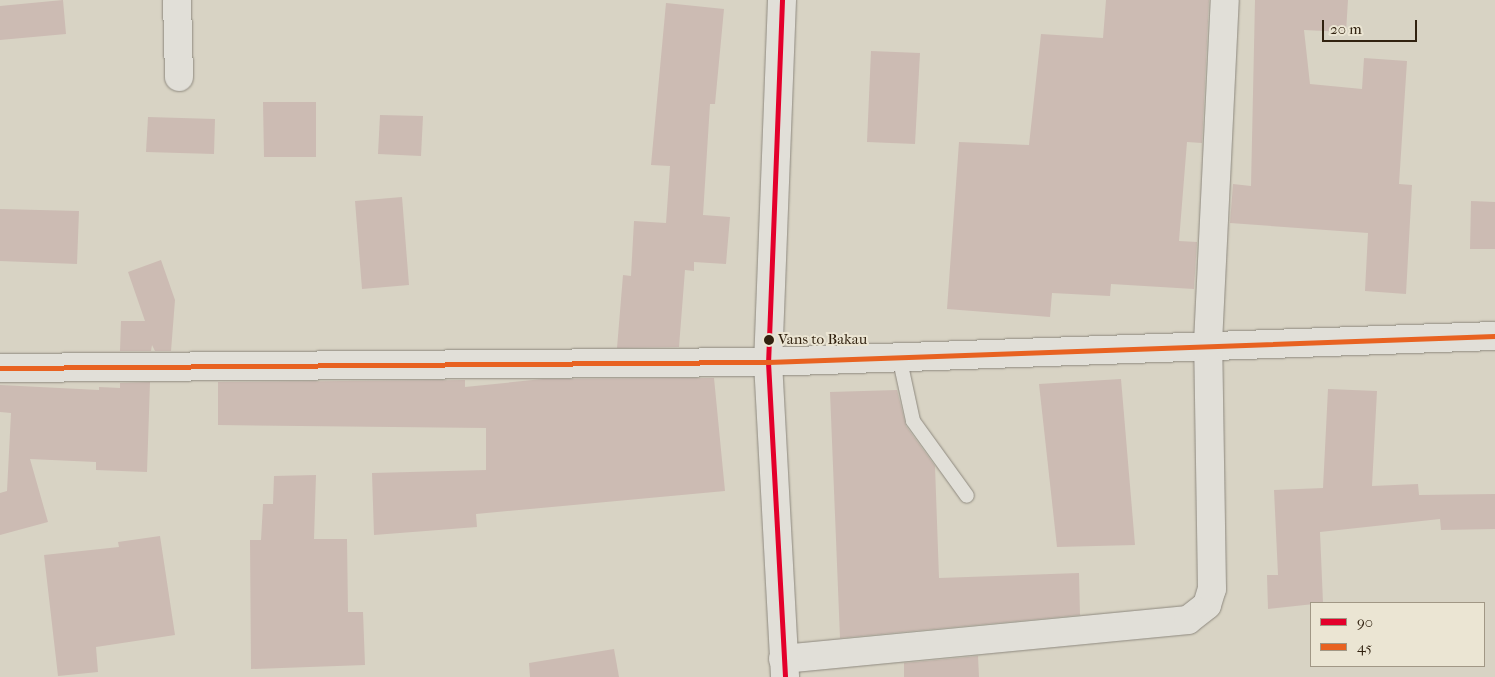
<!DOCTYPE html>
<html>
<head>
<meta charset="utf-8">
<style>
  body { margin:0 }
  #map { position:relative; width:1495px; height:677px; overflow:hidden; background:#d8d3c4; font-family:"IM FELL French Canon",serif }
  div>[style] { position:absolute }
  .building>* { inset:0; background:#ccbbb3 }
  .roads { filter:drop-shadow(0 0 1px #8e897f) drop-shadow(0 0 1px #8e897f) }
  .service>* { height:14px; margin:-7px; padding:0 7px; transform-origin:7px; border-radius:7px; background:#e1dfd8 }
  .minor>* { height:28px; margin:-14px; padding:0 14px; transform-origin:14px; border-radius:14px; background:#e1dfd8 }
  .tertiary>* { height:28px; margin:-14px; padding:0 14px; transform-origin:14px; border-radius:14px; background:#e1dfd8 }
  .bus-1>* { height:5px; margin:-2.5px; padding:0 2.5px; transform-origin:2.5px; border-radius:2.5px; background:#e4002b }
  .bus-2>* { height:5px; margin:-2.5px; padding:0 2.5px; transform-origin:2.5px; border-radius:2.5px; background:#e86221 }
  .dots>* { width:14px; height:14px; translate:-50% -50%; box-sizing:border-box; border:2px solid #ebe5d3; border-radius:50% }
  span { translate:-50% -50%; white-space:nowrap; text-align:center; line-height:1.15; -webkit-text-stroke:4px #ebe5d3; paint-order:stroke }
  .bus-label { font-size:15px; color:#312210 }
  .left { translate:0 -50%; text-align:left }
  .legend { position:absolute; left:1310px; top:602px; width:175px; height:65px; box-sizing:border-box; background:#ebe5d3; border:1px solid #a19785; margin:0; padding:6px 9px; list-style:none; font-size:15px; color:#312210 }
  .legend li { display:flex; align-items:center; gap:10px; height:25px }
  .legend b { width:25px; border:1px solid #a19785 }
  .scale { position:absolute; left:1322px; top:20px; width:95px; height:22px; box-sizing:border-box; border:2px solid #312210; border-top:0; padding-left:6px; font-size:15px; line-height:18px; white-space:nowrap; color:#312210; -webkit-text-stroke:4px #ebe5d3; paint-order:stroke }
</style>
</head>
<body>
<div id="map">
  <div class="building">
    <i style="clip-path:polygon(63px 0,66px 34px,0 40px,0 6px)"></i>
    <i style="clip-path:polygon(1106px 0,1209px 0,1202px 143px,1187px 142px,1179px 241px,1197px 242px,1194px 289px,1111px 284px,1110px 296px,1052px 293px,1050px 317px,947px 309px,959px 142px,1029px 145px,1041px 34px,1103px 38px)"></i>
    <i style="clip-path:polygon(1255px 0,1348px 0,1346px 32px,1304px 30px,1310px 84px,1362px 89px,1364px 58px,1407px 61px,1399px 184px,1412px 185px,1406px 294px,1365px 291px,1368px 233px,1230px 223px,1233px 184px,1251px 186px)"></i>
    <i style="clip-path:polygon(666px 3px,724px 9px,715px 104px,710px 104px,703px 215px,730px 217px,726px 264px,694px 262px,694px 271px,685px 270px,679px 347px,617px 348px,623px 275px,631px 276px,634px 221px,666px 223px,670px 166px,651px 165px)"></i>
    <i style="clip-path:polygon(871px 51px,920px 53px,915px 144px,867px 142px)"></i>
    <i style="clip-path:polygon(263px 102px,316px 102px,316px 157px,264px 157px)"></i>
    <i style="clip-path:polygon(380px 115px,423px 116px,421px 156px,378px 154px)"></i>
    <i style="clip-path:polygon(148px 117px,215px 119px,214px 154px,146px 152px)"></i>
    <i style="clip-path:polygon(402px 197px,409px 285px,362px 289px,355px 201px)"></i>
    <i style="clip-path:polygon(1471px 201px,1495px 202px,1495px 249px,1470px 249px)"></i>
    <i style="clip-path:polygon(0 209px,79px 211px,77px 264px,0 261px)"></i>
    <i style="clip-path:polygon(161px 260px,175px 300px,171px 351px,155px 351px,152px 345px,151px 351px,120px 351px,121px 321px,145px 321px,128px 272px)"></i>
    <i style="clip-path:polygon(714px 378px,725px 491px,476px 514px,477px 527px,374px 535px,372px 473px,486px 470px,486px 428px,218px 425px,218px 382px,465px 380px,465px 387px,543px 379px)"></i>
    <i style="clip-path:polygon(1121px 379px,1135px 545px,1057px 547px,1039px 384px)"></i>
    <i style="clip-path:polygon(150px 382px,147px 472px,96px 470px,96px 462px,30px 459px,48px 522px,0 535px,0 493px,7px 491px,11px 413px,0 412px,0 385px,99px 390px,99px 387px,120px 388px,120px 383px)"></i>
    <i style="clip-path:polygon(1328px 389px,1377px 391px,1372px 486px,1418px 484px,1419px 495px,1495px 494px,1495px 529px,1441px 530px,1440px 519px,1320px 532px,1323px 603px,1268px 609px,1267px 575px,1278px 575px,1274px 490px,1323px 488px)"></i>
    <i style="clip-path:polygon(897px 390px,906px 426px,935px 466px,939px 578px,1079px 573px,1080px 615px,840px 638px,830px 392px)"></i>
    <i style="clip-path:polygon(316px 475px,314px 539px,347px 539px,348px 612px,363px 612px,365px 665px,251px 669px,250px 540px,261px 540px,263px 504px,273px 504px,274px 476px)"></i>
    <i style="clip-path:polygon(160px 536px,175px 635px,96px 647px,98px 672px,58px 676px,44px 555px,119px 547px,118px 542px)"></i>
    <i style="clip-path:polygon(614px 649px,619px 677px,530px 677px,529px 663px)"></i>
    <i style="clip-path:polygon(978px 656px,979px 677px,904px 677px,904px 663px)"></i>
  </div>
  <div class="roads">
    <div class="service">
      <i style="left:899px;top:356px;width:66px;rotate:77.8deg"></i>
      <i style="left:913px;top:421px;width:92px;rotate:54.2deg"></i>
    </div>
    <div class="minor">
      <i style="left:177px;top:0;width:77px;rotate:88.5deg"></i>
      <i style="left:768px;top:362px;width:727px;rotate:-2.05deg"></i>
      <i style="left:783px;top:659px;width:407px;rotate:-5.5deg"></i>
      <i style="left:1188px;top:620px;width:24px;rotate:-38deg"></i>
      <i style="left:1207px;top:605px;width:17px;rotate:-73deg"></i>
      <i style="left:1212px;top:589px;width:246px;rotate:-90.9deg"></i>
      <i style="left:1208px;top:343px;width:343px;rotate:-87.2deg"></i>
    </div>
    <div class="tertiary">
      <i style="left:782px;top:0;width:362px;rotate:92.2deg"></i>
      <i style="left:768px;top:362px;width:315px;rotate:86.9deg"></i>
      <i style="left:0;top:368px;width:768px;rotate:-0.45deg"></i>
    </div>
  </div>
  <div class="bus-1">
    <i style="left:782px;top:0;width:362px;rotate:92.2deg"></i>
    <i style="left:768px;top:362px;width:315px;rotate:86.9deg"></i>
  </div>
  <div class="bus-2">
    <i style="left:0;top:368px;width:768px;rotate:-0.45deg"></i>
    <i style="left:768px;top:362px;width:727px;rotate:-2.05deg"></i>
  </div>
  <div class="dots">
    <i style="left:769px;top:340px;background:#312210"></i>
  </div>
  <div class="bus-label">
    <span class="left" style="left:778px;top:340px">Vans to Bakau</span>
  </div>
  <ul class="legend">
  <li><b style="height:6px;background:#e4002b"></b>90</li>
  <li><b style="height:6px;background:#e86221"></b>45</li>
  </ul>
  <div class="scale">20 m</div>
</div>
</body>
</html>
